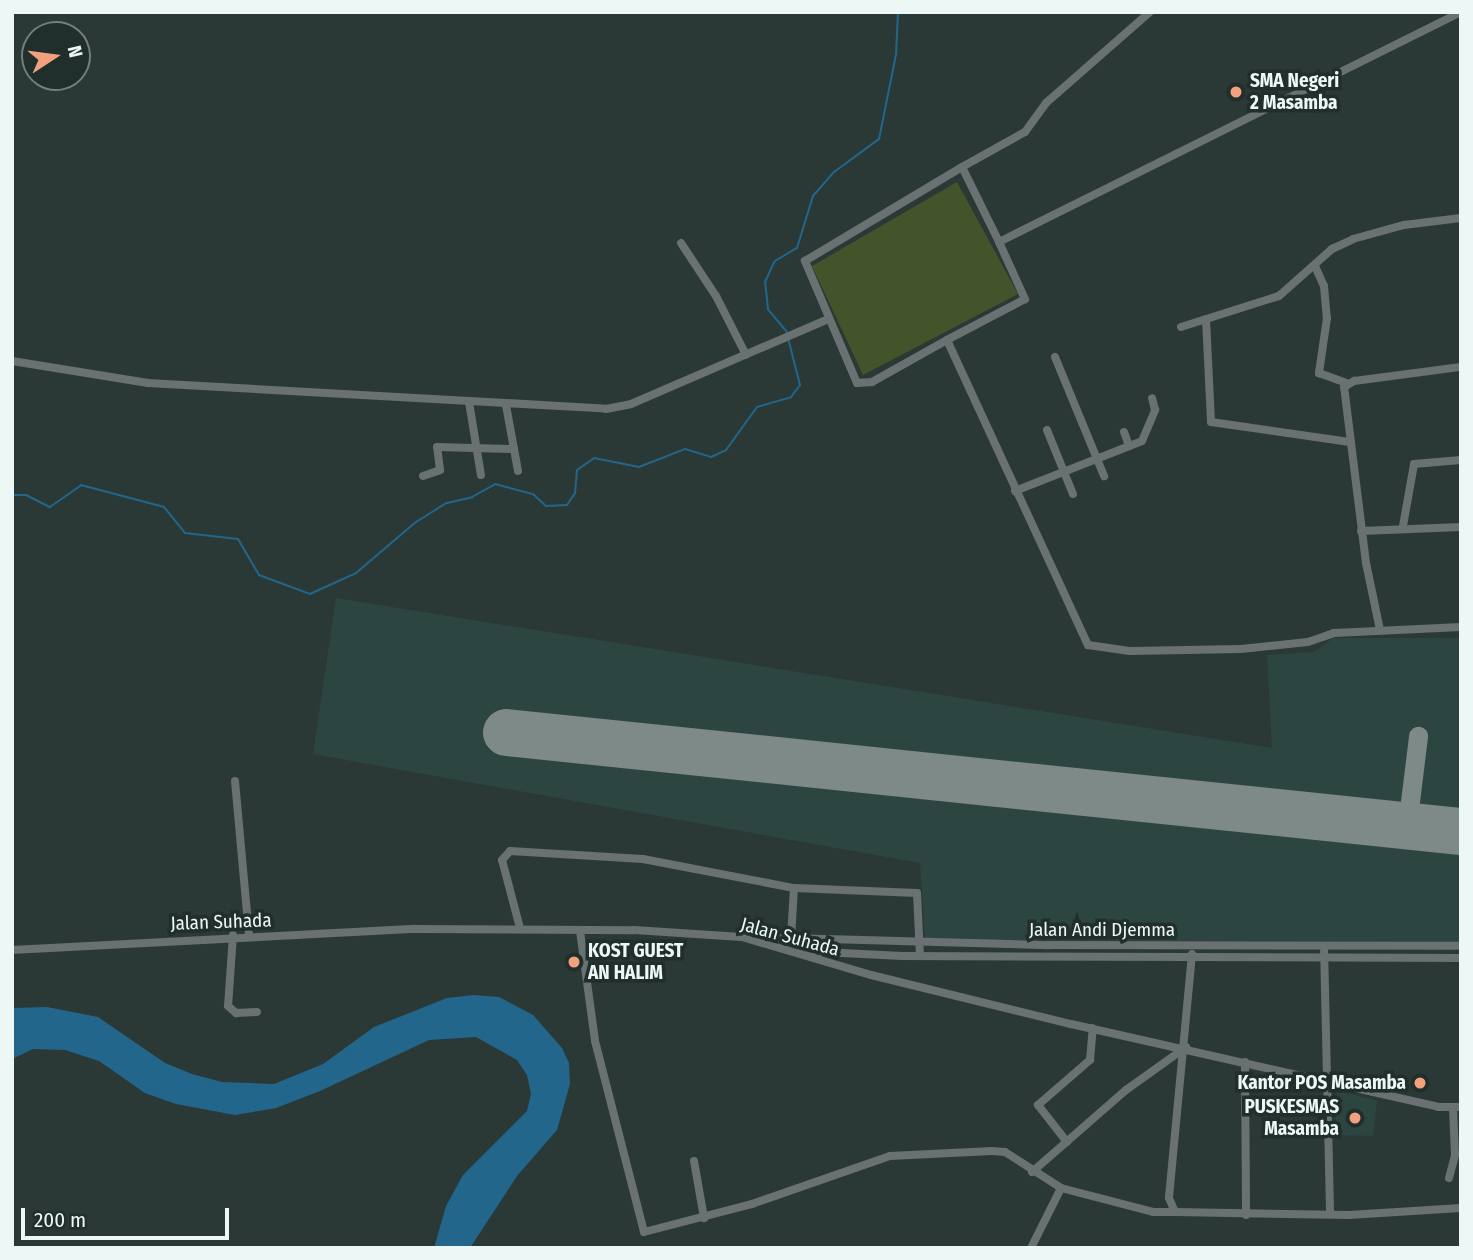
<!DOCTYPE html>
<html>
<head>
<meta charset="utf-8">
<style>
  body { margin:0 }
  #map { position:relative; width:1473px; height:1260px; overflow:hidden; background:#2a3936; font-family:"Fira Sans Condensed",sans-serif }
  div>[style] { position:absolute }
  .built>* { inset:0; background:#2d4540 }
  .green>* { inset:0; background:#43542a }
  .water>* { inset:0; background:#23668c }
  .stream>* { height:2px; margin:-1px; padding:0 1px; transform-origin:1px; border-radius:1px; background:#23668c }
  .taxiway>* { height:19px; margin:-9.5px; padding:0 9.5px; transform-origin:9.5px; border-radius:9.5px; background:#7d8a88 }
  .runway>* { height:47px; margin:-23.5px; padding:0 23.5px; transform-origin:23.5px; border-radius:23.5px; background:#7d8a88 }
  .minor>* { height:8px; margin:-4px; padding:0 4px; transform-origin:4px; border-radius:4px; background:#697172 }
  .dots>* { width:19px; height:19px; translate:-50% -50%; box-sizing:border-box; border:4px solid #202f2c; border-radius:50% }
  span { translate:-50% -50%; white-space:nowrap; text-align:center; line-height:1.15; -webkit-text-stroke:7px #202f2c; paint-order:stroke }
  .poi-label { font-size:19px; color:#edf7f5; font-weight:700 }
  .left { translate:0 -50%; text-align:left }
  .right { translate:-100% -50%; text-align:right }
  .street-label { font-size:19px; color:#edf7f5 }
  .frame { position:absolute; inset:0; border:14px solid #edf7f5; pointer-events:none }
  .north { position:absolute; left:21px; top:21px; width:70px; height:70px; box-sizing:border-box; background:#202f2c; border:2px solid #727f7c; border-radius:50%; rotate:77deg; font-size:19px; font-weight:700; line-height:28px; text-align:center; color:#edf7f5 }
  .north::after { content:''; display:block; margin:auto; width:24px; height:32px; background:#f2a17e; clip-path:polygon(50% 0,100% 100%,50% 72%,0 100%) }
  .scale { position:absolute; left:21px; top:1208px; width:208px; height:32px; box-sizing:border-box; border:4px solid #edf7f5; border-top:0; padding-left:9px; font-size:21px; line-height:24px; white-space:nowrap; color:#edf7f5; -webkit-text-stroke:5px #202f2c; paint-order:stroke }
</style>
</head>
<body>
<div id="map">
  <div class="built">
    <i style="clip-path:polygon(336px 598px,1272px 748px,1267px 655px,1314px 652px,1333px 638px,1461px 638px,1461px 942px,925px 940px,920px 863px,313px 754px)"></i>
    <i style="clip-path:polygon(1337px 1090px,1377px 1101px,1373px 1136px,1335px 1135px)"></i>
  </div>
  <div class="green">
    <i style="clip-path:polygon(957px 182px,1018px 294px,863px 375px,812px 266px)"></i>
  </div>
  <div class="water">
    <i style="clip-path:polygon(474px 995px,499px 997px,533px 1015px,562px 1048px,569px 1063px,570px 1084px,557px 1130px,517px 1176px,470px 1248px,434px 1248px,446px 1206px,463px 1175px,527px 1111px,531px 1094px,527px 1075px,517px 1060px,476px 1037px,429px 1040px,320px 1091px,276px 1108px,235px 1115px,176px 1104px,145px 1093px,99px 1061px,65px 1050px,33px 1049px,12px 1059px,12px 1008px,47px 1007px,98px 1017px,165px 1063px,192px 1074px,222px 1082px,274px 1084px,323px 1064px,374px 1027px,447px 998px)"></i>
  </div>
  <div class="stream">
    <i style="left:787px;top:332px;width:30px;rotate:-130deg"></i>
    <i style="left:768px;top:309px;width:27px;rotate:-96deg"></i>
    <i style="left:765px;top:282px;width:23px;rotate:-65deg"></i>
    <i style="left:775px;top:261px;width:26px;rotate:-31deg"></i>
    <i style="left:797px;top:248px;width:54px;rotate:-72.9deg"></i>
    <i style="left:813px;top:196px;width:32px;rotate:-49deg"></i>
    <i style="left:834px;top:172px;width:56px;rotate:-36.3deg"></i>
    <i style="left:879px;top:139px;width:86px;rotate:-78.6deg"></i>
    <i style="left:896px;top:55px;width:43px;rotate:-87.3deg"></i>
    <i style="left:12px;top:495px;width:14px"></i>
    <i style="left:26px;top:495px;width:27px;rotate:27deg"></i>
    <i style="left:50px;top:507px;width:38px;rotate:-35deg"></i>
    <i style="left:81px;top:485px;width:86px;rotate:14.8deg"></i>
    <i style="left:164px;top:507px;width:33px;rotate:51deg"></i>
    <i style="left:185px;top:533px;width:53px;rotate:6.5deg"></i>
    <i style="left:238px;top:539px;width:42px;rotate:59.7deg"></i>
    <i style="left:259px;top:575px;width:54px;rotate:20.4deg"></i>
    <i style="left:310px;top:594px;width:51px;rotate:-24.5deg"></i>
    <i style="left:356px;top:573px;width:79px;rotate:-40.4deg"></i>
    <i style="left:416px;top:522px;width:36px;rotate:-32deg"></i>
    <i style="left:447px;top:503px;width:26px;rotate:-13deg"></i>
    <i style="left:472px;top:497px;width:26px;rotate:-29deg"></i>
    <i style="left:495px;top:484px;width:39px;rotate:15deg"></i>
    <i style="left:533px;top:494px;width:18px;rotate:43deg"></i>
    <i style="left:546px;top:506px;width:21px;rotate:-3deg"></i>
    <i style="left:567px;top:505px;width:14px;rotate:-56deg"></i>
    <i style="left:575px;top:493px;width:23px;rotate:-85deg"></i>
    <i style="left:577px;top:470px;width:21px;rotate:-35deg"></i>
    <i style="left:594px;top:458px;width:46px;rotate:11.3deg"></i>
    <i style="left:639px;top:467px;width:49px;rotate:-21.4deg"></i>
    <i style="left:685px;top:449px;width:27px;rotate:17deg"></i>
    <i style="left:711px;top:457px;width:17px;rotate:-25deg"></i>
    <i style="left:726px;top:450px;width:53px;rotate:-54.2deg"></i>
    <i style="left:757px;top:407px;width:35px;rotate:-16deg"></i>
    <i style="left:791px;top:397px;width:15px;rotate:-53deg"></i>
    <i style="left:800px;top:385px;width:49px;rotate:-104.3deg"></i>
  </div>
  <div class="taxiway">
    <i style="left:1407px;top:826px;width:91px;rotate:-83deg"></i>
  </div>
  <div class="runway">
    <i style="left:506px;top:732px;width:960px;rotate:5.92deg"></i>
  </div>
  <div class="minor">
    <i style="left:1461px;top:12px;width:516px;rotate:153.53deg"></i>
    <i style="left:999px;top:242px;width:63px;rotate:65.5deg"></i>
    <i style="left:1025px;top:299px;width:88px;rotate:152.3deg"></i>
    <i style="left:947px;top:340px;width:336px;rotate:65.2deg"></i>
    <i style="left:1088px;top:645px;width:42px;rotate:8.1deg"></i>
    <i style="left:1130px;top:651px;width:111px;rotate:-1deg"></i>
    <i style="left:1241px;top:649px;width:67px;rotate:-6deg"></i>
    <i style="left:1308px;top:642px;width:28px;rotate:-19deg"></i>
    <i style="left:1334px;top:633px;width:127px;rotate:-2.7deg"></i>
    <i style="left:962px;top:167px;width:72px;rotate:-29.1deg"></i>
    <i style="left:1025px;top:132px;width:36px;rotate:-54deg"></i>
    <i style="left:1046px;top:103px;width:138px;rotate:-41.2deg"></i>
    <i style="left:681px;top:243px;width:64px;rotate:56.6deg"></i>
    <i style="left:716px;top:296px;width:66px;rotate:63deg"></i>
    <i style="left:1315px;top:266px;width:22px;rotate:66deg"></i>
    <i style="left:1324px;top:286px;width:32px;rotate:85deg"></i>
    <i style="left:1327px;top:318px;width:56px;rotate:98.3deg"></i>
    <i style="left:1319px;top:373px;width:30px;rotate:20deg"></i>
    <i style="left:1206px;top:319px;width:103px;rotate:87.2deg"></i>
    <i style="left:1211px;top:422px;width:140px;rotate:8.2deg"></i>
    <i style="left:1181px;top:327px;width:103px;rotate:-17.6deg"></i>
    <i style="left:1279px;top:296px;width:71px;rotate:-41.6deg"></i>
    <i style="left:1332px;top:249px;width:23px;rotate:-25deg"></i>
    <i style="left:1353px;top:239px;width:53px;rotate:-15.4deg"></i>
    <i style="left:1404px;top:225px;width:57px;rotate:-7deg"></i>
    <i style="left:947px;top:340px;width:86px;rotate:150.8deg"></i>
    <i style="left:872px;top:382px;width:15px;rotate:176deg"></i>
    <i style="left:857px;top:383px;width:133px;rotate:-113.1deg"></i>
    <i style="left:805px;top:261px;width:183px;rotate:-30.9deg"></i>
    <i style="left:962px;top:167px;width:84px;rotate:63.7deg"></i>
    <i style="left:1055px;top:357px;width:129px;rotate:67.6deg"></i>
    <i style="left:12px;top:361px;width:138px;rotate:9.2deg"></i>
    <i style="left:148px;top:383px;width:459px;rotate:3.2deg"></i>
    <i style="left:606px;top:409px;width:25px;rotate:-11deg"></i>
    <i style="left:631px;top:404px;width:215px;rotate:-23.3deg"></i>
    <i style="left:469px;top:402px;width:74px;rotate:80.7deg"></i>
    <i style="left:506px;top:405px;width:67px;rotate:79.7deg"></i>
    <i style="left:1047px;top:430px;width:69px;rotate:67.9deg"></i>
    <i style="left:1124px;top:432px;width:15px;rotate:70deg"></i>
    <i style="left:423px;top:476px;width:18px;rotate:-19deg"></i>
    <i style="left:440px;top:470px;width:23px;rotate:-97deg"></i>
    <i style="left:437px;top:447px;width:77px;rotate:1.5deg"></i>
    <i style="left:1015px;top:491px;width:136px;rotate:-21.5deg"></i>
    <i style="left:1142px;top:441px;width:34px;rotate:-67deg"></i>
    <i style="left:1155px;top:410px;width:12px;rotate:-104deg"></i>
    <i style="left:1403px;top:526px;width:63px;rotate:-79.9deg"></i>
    <i style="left:1414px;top:464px;width:47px;rotate:-4.9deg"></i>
    <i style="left:1361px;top:531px;width:100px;rotate:-2.3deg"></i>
    <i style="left:1380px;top:630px;width:68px;rotate:-101.8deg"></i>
    <i style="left:1366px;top:563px;width:177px;rotate:-97.1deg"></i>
    <i style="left:1344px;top:387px;width:12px;rotate:-31deg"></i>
    <i style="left:1354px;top:381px;width:108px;rotate:-7.5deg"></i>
    <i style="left:235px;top:781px;width:155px;rotate:84.8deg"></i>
    <i style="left:520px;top:928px;width:70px;rotate:-104.8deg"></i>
    <i style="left:502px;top:860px;width:12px;rotate:-48deg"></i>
    <i style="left:510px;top:851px;width:133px;rotate:3.4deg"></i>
    <i style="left:643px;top:859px;width:154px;rotate:10.9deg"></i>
    <i style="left:794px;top:888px;width:123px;rotate:2.3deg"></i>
    <i style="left:917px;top:893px;width:63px;rotate:87.3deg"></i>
    <i style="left:580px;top:931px;width:111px;rotate:82.2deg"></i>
    <i style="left:595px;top:1041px;width:197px;rotate:75.6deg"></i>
    <i style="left:644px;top:1232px;width:112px;rotate:-14.5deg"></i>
    <i style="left:752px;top:1204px;width:146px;rotate:-19.2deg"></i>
    <i style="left:890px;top:1156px;width:102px;rotate:-2.8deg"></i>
    <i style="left:992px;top:1151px;width:13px;rotate:4deg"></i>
    <i style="left:1005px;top:1152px;width:67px;rotate:32.7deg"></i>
    <i style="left:1061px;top:1188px;width:95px;rotate:14.6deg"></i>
    <i style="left:1153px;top:1212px;width:22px"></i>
    <i style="left:233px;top:935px;width:71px;rotate:94deg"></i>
    <i style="left:228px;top:1006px;width:11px;rotate:41deg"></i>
    <i style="left:236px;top:1013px;width:21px;rotate:-3deg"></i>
    <i style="left:756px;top:937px;width:293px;rotate:1.6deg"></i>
    <i style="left:1049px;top:945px;width:412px;rotate:0.1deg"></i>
    <i style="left:791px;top:938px;width:50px;rotate:-86.6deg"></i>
    <i style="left:1324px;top:946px;width:267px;rotate:88.7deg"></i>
    <i style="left:12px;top:950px;width:404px;rotate:-3deg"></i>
    <i style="left:415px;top:929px;width:219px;rotate:0.3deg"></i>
    <i style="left:634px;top:930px;width:108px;rotate:3.7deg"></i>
    <i style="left:742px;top:937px;width:134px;rotate:16.4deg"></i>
    <i style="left:871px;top:975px;width:206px;rotate:13.8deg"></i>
    <i style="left:1071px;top:1024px;width:376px;rotate:12.7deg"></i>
    <i style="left:1438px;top:1107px;width:23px"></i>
    <i style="left:802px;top:951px;width:100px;rotate:2.9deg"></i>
    <i style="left:902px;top:956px;width:559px;rotate:0.2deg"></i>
    <i style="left:1192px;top:954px;width:245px;rotate:95.4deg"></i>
    <i style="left:1169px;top:1198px;width:15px;rotate:67deg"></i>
    <i style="left:1175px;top:1212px;width:174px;rotate:1deg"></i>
    <i style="left:1349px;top:1215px;width:112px;rotate:-3.6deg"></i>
    <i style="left:1245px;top:1062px;width:153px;rotate:89.6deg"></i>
    <i style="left:1067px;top:1142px;width:47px;rotate:-128.1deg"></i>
    <i style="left:1038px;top:1105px;width:69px;rotate:-40.9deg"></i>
    <i style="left:1090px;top:1060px;width:32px;rotate:-85deg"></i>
    <i style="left:694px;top:1161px;width:58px;rotate:80deg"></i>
    <i style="left:1032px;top:1172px;width:125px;rotate:-41.1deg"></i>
    <i style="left:1126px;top:1090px;width:74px;rotate:-35.6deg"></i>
    <i style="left:1449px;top:1178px;width:24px;rotate:-75deg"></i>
    <i style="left:1455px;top:1155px;width:48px;rotate:-92.4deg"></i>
    <i style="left:1031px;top:1248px;width:67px;rotate:-63.4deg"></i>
  </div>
  <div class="dots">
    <i style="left:1236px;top:92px;background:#f2a17e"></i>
    <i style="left:574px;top:962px;background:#f2a17e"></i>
    <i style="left:1420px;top:1083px;background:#f2a17e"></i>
    <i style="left:1355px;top:1118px;background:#f2a17e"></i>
  </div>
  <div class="poi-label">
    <span class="left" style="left:1250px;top:92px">SMA Negeri<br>2 Masamba</span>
    <span class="left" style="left:588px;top:962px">KOST GUEST<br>AN HALIM</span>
    <span class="right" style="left:1406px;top:1083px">Kantor POS Masamba</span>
    <span class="right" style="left:1339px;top:1118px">PUSKESMAS<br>Masamba</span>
  </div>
  <div class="street-label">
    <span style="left:221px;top:922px;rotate:-2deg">Jalan Suhada</span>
    <span style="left:1102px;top:930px">Jalan Andi Djemma</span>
    <span style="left:790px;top:937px;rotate:15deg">Jalan Suhada</span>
  </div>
  <div class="frame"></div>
  <div class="north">N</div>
  <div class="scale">200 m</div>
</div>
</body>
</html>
